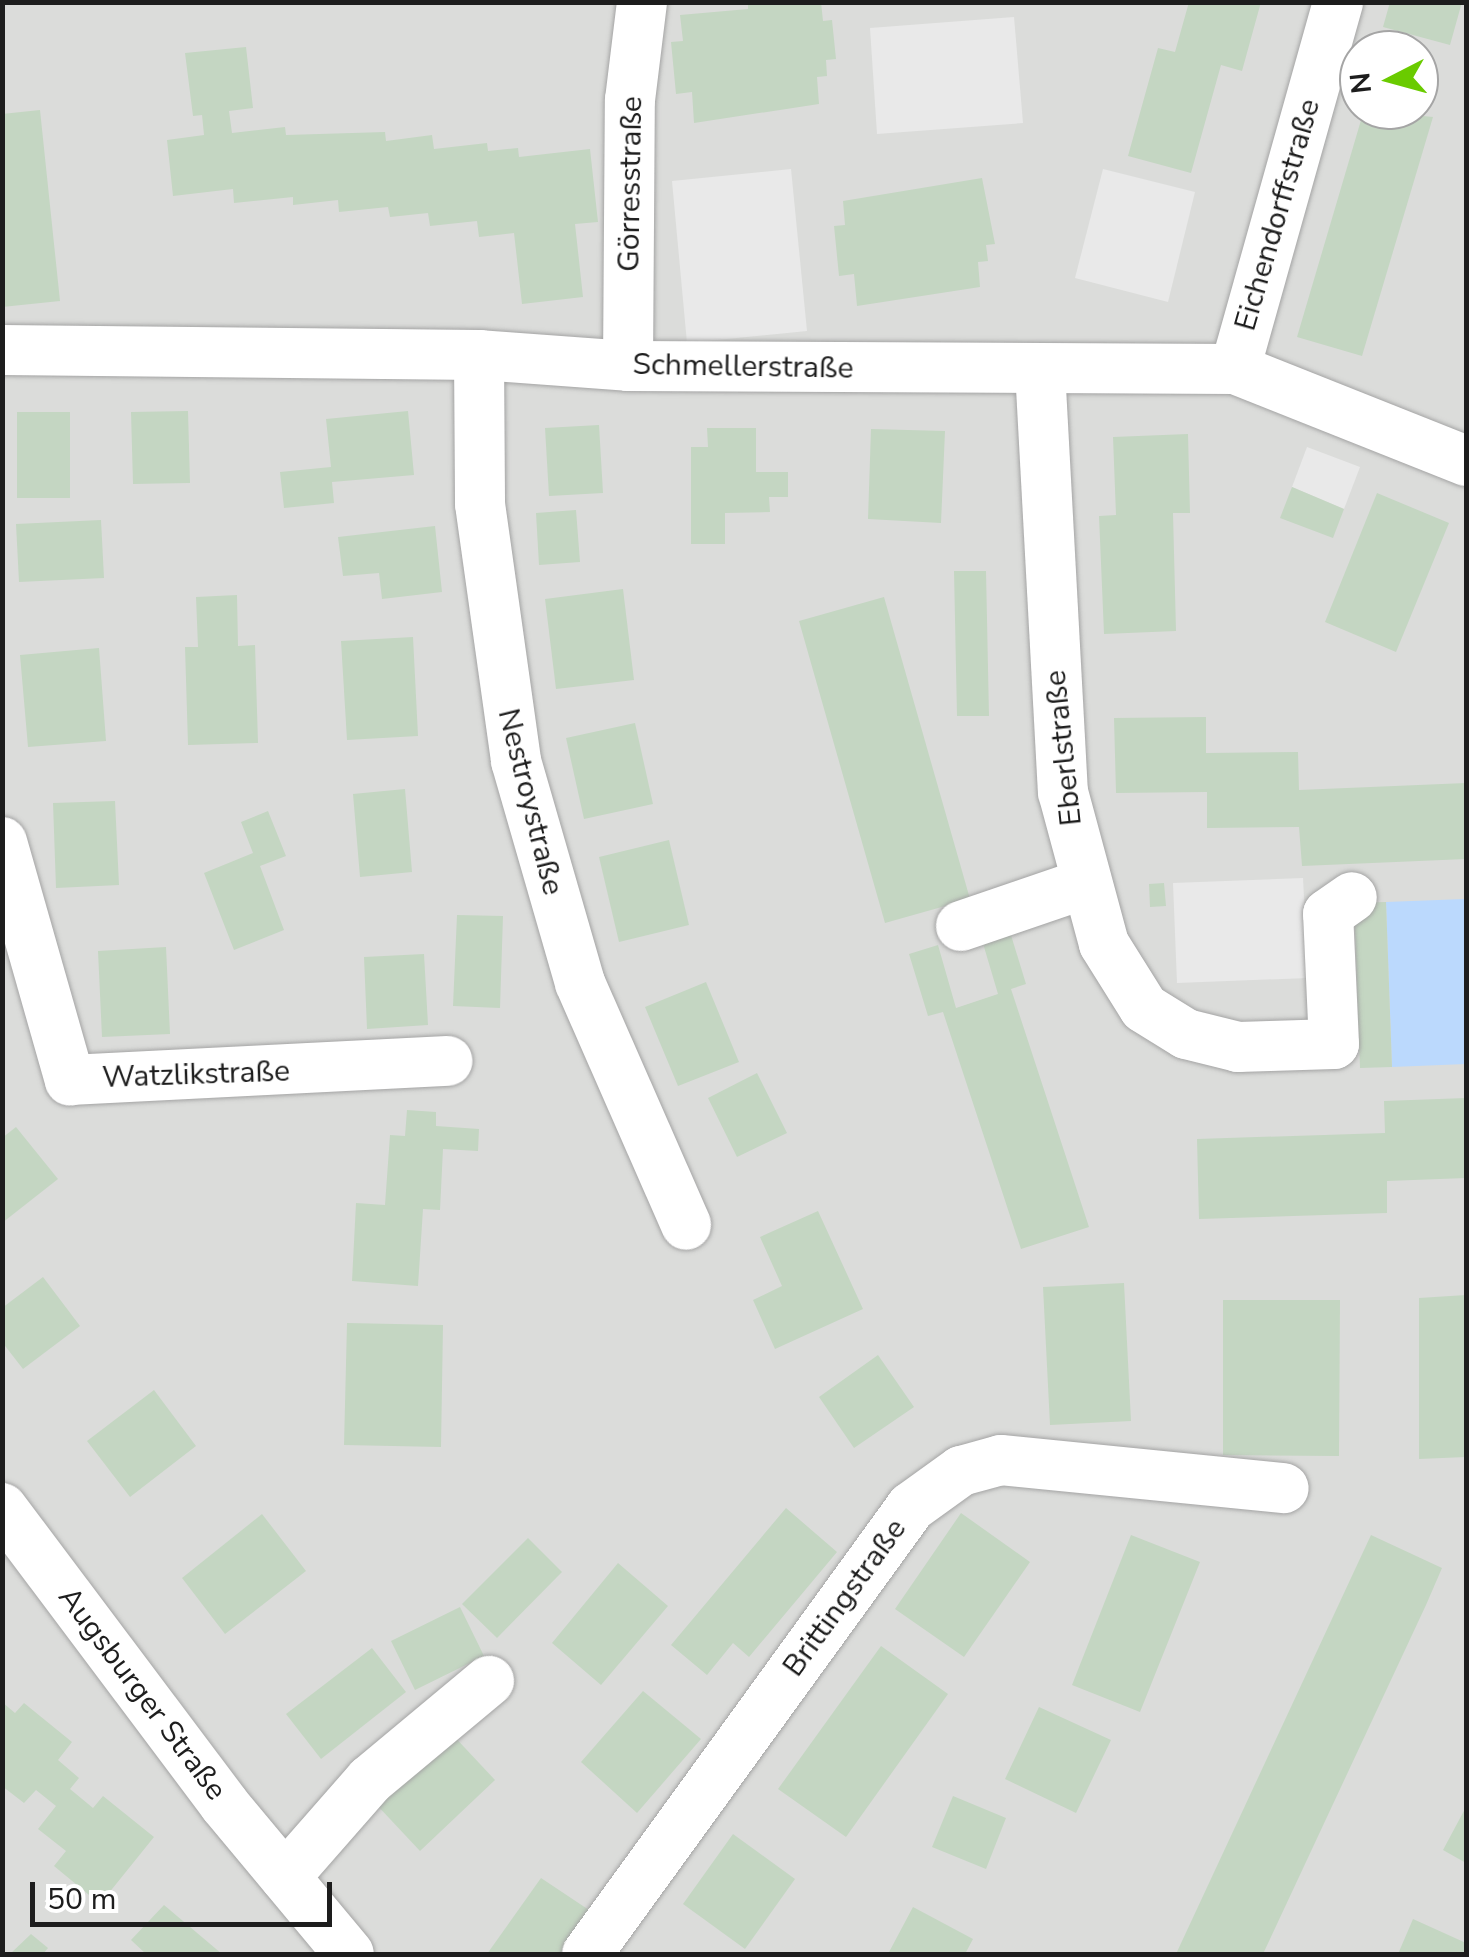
<!DOCTYPE html>
<html>
<head>
<meta charset="utf-8">
<style>
  body { margin:0 }
  #map { position:relative; width:1469px; height:1957px; overflow:hidden; background:#e2efe4; font-family:"Nunito Sans",sans-serif }
  div>[style] { position:absolute }
  .residential>* { inset:0; background:#dbdcda }
  .park>* { inset:0; background:#bbd9fd }
  .parking>* { inset:0; background:#e9e9e9 }
  .building>* { inset:0; background:#c4d6c2 }
  .roads { filter:drop-shadow(0 0 2px #a4a4a4) drop-shadow(0 0 2px #a4a4a4) }
  .minor>* { height:50px; margin:-25px; padding:0 25px; transform-origin:25px; border-radius:25px; background:#fff }
  span { translate:-50% -50%; white-space:nowrap; text-align:center; line-height:1.15; -webkit-text-stroke:10px #fff; paint-order:stroke }
  .street-label { font-size:30px; color:#1d1d1d }
  .frame { position:absolute; inset:0; border:5px solid #1d1d1d; pointer-events:none }
  .north { position:absolute; left:1339px; top:30px; width:100px; height:100px; box-sizing:border-box; background:#fff; border:2px solid #a5a5a5; border-radius:50%; rotate:264deg; font-size:28px; font-weight:700; line-height:40px; text-align:center; color:#1d1d1d }
  .north::after { content:''; display:block; margin:auto; width:35px; height:45px; background:#6acb00; clip-path:polygon(50% 0,100% 100%,50% 72%,0 100%) }
  .scale { position:absolute; left:30px; top:1882px; width:302px; height:45px; box-sizing:border-box; border:5px solid #1d1d1d; border-top:0; padding-left:12px; font-size:30px; line-height:35px; white-space:nowrap; color:#1d1d1d; -webkit-text-stroke:8px #fff; paint-order:stroke }
</style>
</head>
<body>
<div id="map">
  <div class="residential">
    <i style="clip-path:polygon(evenodd,3px 3px,1466px 3px,1466px 1954px,3px 1954px,3px 3px,1359px 50px,1419px 50px,1419px 110px,1359px 110px,1359px 50px)"></i>
  </div>
  <div class="park">
    <i style="clip-path:polygon(1464px 899px,1466px 1064px,1392px 1067px,1386px 902px)"></i>
  </div>
  <div class="parking">
    <i style="clip-path:polygon(1014px 17px,1023px 123px,877px 134px,870px 28px)"></i>
    <i style="clip-path:polygon(791px 169px,807px 331px,687px 343px,672px 181px)"></i>
    <i style="clip-path:polygon(1103px 169px,1195px 192px,1168px 302px,1075px 278px)"></i>
    <i style="clip-path:polygon(1307px 447px,1360px 467px,1344px 509px,1292px 487px)"></i>
    <i style="clip-path:polygon(1303px 878px,1308px 978px,1177px 983px,1173px 883px)"></i>
  </div>
  <div class="building">
    <i style="clip-path:polygon(748px 2px,821px 2px,823px 21px,832px 20px,836px 59px,826px 60px,827px 76px,817px 77px,819px 104px,694px 123px,692px 92px,676px 94px,671px 42px,683px 41px,680px 15px,748px 9px)"></i>
    <i style="clip-path:polygon(1189px 2px,1261px 2px,1242px 71px,1221px 65px,1191px 173px,1128px 156px,1158px 48px,1175px 52px)"></i>
    <i style="clip-path:polygon(1390px 2px,1462px 2px,1450px 45px,1383px 27px)"></i>
    <i style="clip-path:polygon(246px 47px,253px 108px,229px 111px,232px 133px,285px 127px,286px 135px,385px 132px,386px 141px,432px 135px,434px 149px,487px 143px,488px 151px,518px 148px,519px 157px,590px 149px,598px 222px,575px 224px,583px 297px,522px 304px,514px 233px,479px 237px,477px 221px,430px 226px,428px 213px,390px 217px,388px 207px,339px 212px,338px 200px,293px 205px,293px 197px,234px 203px,233px 189px,173px 196px,167px 140px,204px 135px,202px 115px,193px 116px,185px 53px)"></i>
    <i style="clip-path:polygon(40px 110px,60px 301px,2px 307px,2px 114px)"></i>
    <i style="clip-path:polygon(1364px 110px,1433px 117px,1362px 356px,1297px 337px)"></i>
    <i style="clip-path:polygon(982px 178px,995px 244px,986px 245px,988px 261px,978px 262px,980px 287px,857px 306px,854px 274px,839px 276px,834px 226px,845px 225px,843px 201px)"></i>
    <i style="clip-path:polygon(188px 411px,190px 483px,133px 484px,131px 412px)"></i>
    <i style="clip-path:polygon(408px 411px,414px 475px,332px 482px,334px 503px,284px 508px,280px 472px,331px 467px,326px 419px)"></i>
    <i style="clip-path:polygon(17px 412px,70px 412px,70px 498px,17px 498px)"></i>
    <i style="clip-path:polygon(599px 425px,603px 493px,549px 496px,545px 428px)"></i>
    <i style="clip-path:polygon(707px 428px,756px 428px,756px 472px,788px 472px,788px 497px,769px 497px,770px 512px,725px 513px,725px 544px,691px 544px,691px 447px,708px 447px)"></i>
    <i style="clip-path:polygon(871px 429px,945px 431px,941px 523px,868px 519px)"></i>
    <i style="clip-path:polygon(1188px 434px,1190px 513px,1173px 513px,1176px 631px,1104px 634px,1099px 516px,1116px 515px,1113px 437px)"></i>
    <i style="clip-path:polygon(1292px 487px,1344px 509px,1333px 538px,1280px 518px)"></i>
    <i style="clip-path:polygon(1377px 493px,1449px 523px,1396px 652px,1325px 622px)"></i>
    <i style="clip-path:polygon(576px 510px,580px 562px,539px 565px,536px 513px)"></i>
    <i style="clip-path:polygon(101px 520px,104px 578px,19px 582px,16px 524px)"></i>
    <i style="clip-path:polygon(435px 526px,442px 592px,382px 599px,379px 573px,343px 576px,338px 537px)"></i>
    <i style="clip-path:polygon(954px 571px,986px 571px,989px 716px,957px 716px)"></i>
    <i style="clip-path:polygon(623px 589px,634px 680px,556px 689px,545px 599px)"></i>
    <i style="clip-path:polygon(237px 595px,238px 646px,255px 645px,258px 743px,188px 745px,185px 647px,198px 647px,196px 597px)"></i>
    <i style="clip-path:polygon(884px 597px,970px 899px,885px 923px,799px 621px)"></i>
    <i style="clip-path:polygon(413px 637px,418px 736px,347px 740px,341px 641px)"></i>
    <i style="clip-path:polygon(99px 648px,106px 741px,28px 747px,20px 655px)"></i>
    <i style="clip-path:polygon(1206px 717px,1206px 753px,1298px 752px,1299px 790px,1466px 783px,1466px 859px,1302px 866px,1299px 827px,1207px 828px,1207px 792px,1116px 793px,1114px 718px)"></i>
    <i style="clip-path:polygon(635px 723px,653px 804px,584px 819px,566px 738px)"></i>
    <i style="clip-path:polygon(405px 789px,412px 872px,360px 877px,353px 794px)"></i>
    <i style="clip-path:polygon(115px 801px,119px 885px,56px 888px,53px 803px)"></i>
    <i style="clip-path:polygon(268px 811px,286px 856px,260px 866px,284px 930px,234px 950px,204px 873px,253px 853px,241px 822px)"></i>
    <i style="clip-path:polygon(669px 840px,689px 925px,619px 942px,599px 857px)"></i>
    <i style="clip-path:polygon(1164px 883px,1166px 906px,1150px 907px,1149px 884px)"></i>
    <i style="clip-path:polygon(1386px 902px,1392px 1067px,1360px 1068px,1354px 903px)"></i>
    <i style="clip-path:polygon(457px 915px,503px 916px,500px 1008px,453px 1006px)"></i>
    <i style="clip-path:polygon(1007px 922px,1026px 984px,1011px 989px,1089px 1227px,1021px 1249px,943px 1012px,928px 1016px,909px 954px,938px 945px,956px 1008px,998px 994px,979px 930px)"></i>
    <i style="clip-path:polygon(166px 947px,170px 1034px,102px 1037px,98px 951px)"></i>
    <i style="clip-path:polygon(424px 954px,428px 1025px,367px 1029px,364px 957px)"></i>
    <i style="clip-path:polygon(706px 982px,739px 1062px,678px 1086px,645px 1007px)"></i>
    <i style="clip-path:polygon(757px 1073px,787px 1133px,737px 1157px,708px 1098px)"></i>
    <i style="clip-path:polygon(1466px 1098px,1466px 1178px,1387px 1181px,1387px 1213px,1199px 1219px,1197px 1139px,1385px 1133px,1384px 1101px)"></i>
    <i style="clip-path:polygon(407px 1110px,436px 1112px,436px 1126px,479px 1129px,478px 1151px,443px 1149px,440px 1210px,423px 1209px,418px 1286px,352px 1281px,356px 1203px,385px 1205px,390px 1135px,405px 1136px)"></i>
    <i style="clip-path:polygon(16px 1127px,58px 1179px,2px 1223px,2px 1138px)"></i>
    <i style="clip-path:polygon(818px 1211px,863px 1309px,775px 1349px,753px 1300px,782px 1286px,760px 1237px)"></i>
    <i style="clip-path:polygon(43px 1277px,80px 1326px,23px 1369px,2px 1342px,2px 1308px)"></i>
    <i style="clip-path:polygon(1124px 1283px,1131px 1421px,1050px 1425px,1043px 1287px)"></i>
    <i style="clip-path:polygon(1466px 1295px,1466px 1457px,1419px 1459px,1419px 1298px)"></i>
    <i style="clip-path:polygon(1223px 1300px,1340px 1300px,1339px 1456px,1223px 1455px)"></i>
    <i style="clip-path:polygon(347px 1323px,443px 1325px,441px 1447px,344px 1445px)"></i>
    <i style="clip-path:polygon(878px 1355px,914px 1407px,854px 1448px,819px 1397px)"></i>
    <i style="clip-path:polygon(154px 1390px,196px 1446px,130px 1497px,87px 1441px)"></i>
    <i style="clip-path:polygon(786px 1508px,837px 1552px,749px 1657px,733px 1643px,707px 1675px,671px 1645px)"></i>
    <i style="clip-path:polygon(961px 1513px,1030px 1562px,964px 1657px,895px 1609px)"></i>
    <i style="clip-path:polygon(262px 1514px,306px 1571px,225px 1634px,182px 1578px)"></i>
    <i style="clip-path:polygon(1131px 1535px,1200px 1562px,1140px 1712px,1072px 1685px)"></i>
    <i style="clip-path:polygon(1371px 1535px,1442px 1568px,1426px 1605px,1263px 1954px,1176px 1954px)"></i>
    <i style="clip-path:polygon(528px 1538px,562px 1572px,497px 1638px,462px 1604px)"></i>
    <i style="clip-path:polygon(618px 1563px,668px 1606px,601px 1685px,552px 1643px)"></i>
    <i style="clip-path:polygon(460px 1607px,484px 1656px,415px 1690px,391px 1641px)"></i>
    <i style="clip-path:polygon(881px 1646px,948px 1694px,846px 1837px,778px 1789px)"></i>
    <i style="clip-path:polygon(372px 1648px,406px 1692px,321px 1759px,286px 1714px)"></i>
    <i style="clip-path:polygon(643px 1691px,701px 1739px,637px 1813px,581px 1762px)"></i>
    <i style="clip-path:polygon(2px 1702px,15px 1713px,24px 1703px,72px 1742px,58px 1760px,79px 1778px,70px 1789px,93px 1808px,103px 1796px,154px 1837px,100px 1904px,54px 1866px,66px 1851px,38px 1829px,56px 1806px,36px 1790px,24px 1803px,2px 1786px)"></i>
    <i style="clip-path:polygon(1039px 1707px,1111px 1740px,1076px 1813px,1005px 1779px)"></i>
    <i style="clip-path:polygon(450px 1732px,495px 1780px,420px 1851px,375px 1803px)"></i>
    <i style="clip-path:polygon(953px 1796px,1006px 1818px,986px 1869px,932px 1847px)"></i>
    <i style="clip-path:polygon(1466px 1807px,1466px 1863px,1443px 1850px)"></i>
    <i style="clip-path:polygon(733px 1834px,795px 1879px,745px 1949px,683px 1904px)"></i>
    <i style="clip-path:polygon(541px 1878px,592px 1912px,560px 1954px,487px 1954px)"></i>
    <i style="clip-path:polygon(164px 1905px,222px 1954px,146px 1954px,131px 1940px)"></i>
    <i style="clip-path:polygon(913px 1907px,973px 1939px,965px 1954px,888px 1954px)"></i>
    <i style="clip-path:polygon(1413px 1919px,1466px 1943px,1465px 1954px,1398px 1954px)"></i>
    <i style="clip-path:polygon(31px 1934px,48px 1948px,43px 1954px,10px 1954px)"></i>
  </div>
  <div class="roads">
    <div class="minor">
      <i style="left:2px;top:350px;width:477px;rotate:0.6deg"></i>
      <i style="left:479px;top:355px;width:149px;rotate:4.2deg"></i>
      <i style="left:628px;top:366px;width:607px;rotate:0.28deg"></i>
      <i style="left:1235px;top:369px;width:249px;rotate:21.7deg"></i>
      <i style="left:479px;top:355px;width:149px;rotate:89.6deg"></i>
      <i style="left:480px;top:504px;width:260px;rotate:82deg"></i>
      <i style="left:516px;top:761px;width:231px;rotate:73.9deg"></i>
      <i style="left:580px;top:983px;width:264px;rotate:66.3deg"></i>
      <i style="left:628px;top:366px;width:266px;rotate:-89.6deg"></i>
      <i style="left:630px;top:100px;width:99px;rotate:-83deg"></i>
      <i style="left:1040px;top:369px;width:424px;rotate:86.9deg"></i>
      <i style="left:1063px;top:792px;width:157px;rotate:74.9deg"></i>
      <i style="left:1104px;top:944px;width:75px;rotate:58deg"></i>
      <i style="left:1144px;top:1008px;width:49px;rotate:31.8deg"></i>
      <i style="left:1186px;top:1034px;width:54px;rotate:14deg"></i>
      <i style="left:1238px;top:1047px;width:96px;rotate:-1.8deg"></i>
      <i style="left:1334px;top:1044px;width:130px;rotate:-92.6deg"></i>
      <i style="left:1328px;top:914px;width:29px;rotate:-35deg"></i>
      <i style="left:1235px;top:369px;width:381px;rotate:-74.3deg"></i>
      <i style="left:2px;top:842px;width:248px;rotate:74.1deg"></i>
      <i style="left:70px;top:1080px;width:378px;rotate:-2.9deg"></i>
      <i style="left:961px;top:926px;width:130px;rotate:-18.9deg"></i>
      <i style="left:2px;top:1508px;width:370px;rotate:53.1deg"></i>
      <i style="left:224px;top:1804px;width:195px;rotate:50.2deg"></i>
      <i style="left:285px;top:1877px;width:129px;rotate:-48.8deg"></i>
      <i style="left:370px;top:1780px;width:155px;rotate:-39.8deg"></i>
      <i style="left:587px;top:1954px;width:552px;rotate:-54.06deg"></i>
      <i style="left:911px;top:1507px;width:62px;rotate:-35.8deg"></i>
      <i style="left:961px;top:1471px;width:41px;rotate:-15.4deg"></i>
      <i style="left:1001px;top:1460px;width:284px;rotate:5.7deg"></i>
    </div>
  </div>
  <div class="street-label">
    <span style="left:631px;top:184px;rotate:-89deg">Görresstraße</span>
    <span style="left:1278px;top:215px;rotate:-74deg">Eichendorffstraße</span>
    <span style="left:743px;top:367px;rotate:1deg">Schmellerstraße</span>
    <span style="left:1064px;top:748px;rotate:-96deg">Eberlstraße</span>
    <span style="left:530px;top:802px;rotate:76deg">Nestroystraße</span>
    <span style="left:196px;top:1075px;rotate:-2deg">Watzlikstraße</span>
    <span style="left:845px;top:1598px;rotate:-54deg">Brittingstraße</span>
    <span style="left:142px;top:1694px;rotate:53deg">Augsburger Straße</span>
  </div>
  <div class="frame"></div>
  <div class="north">N</div>
  <div class="scale">50 m</div>
</div>
</body>
</html>
